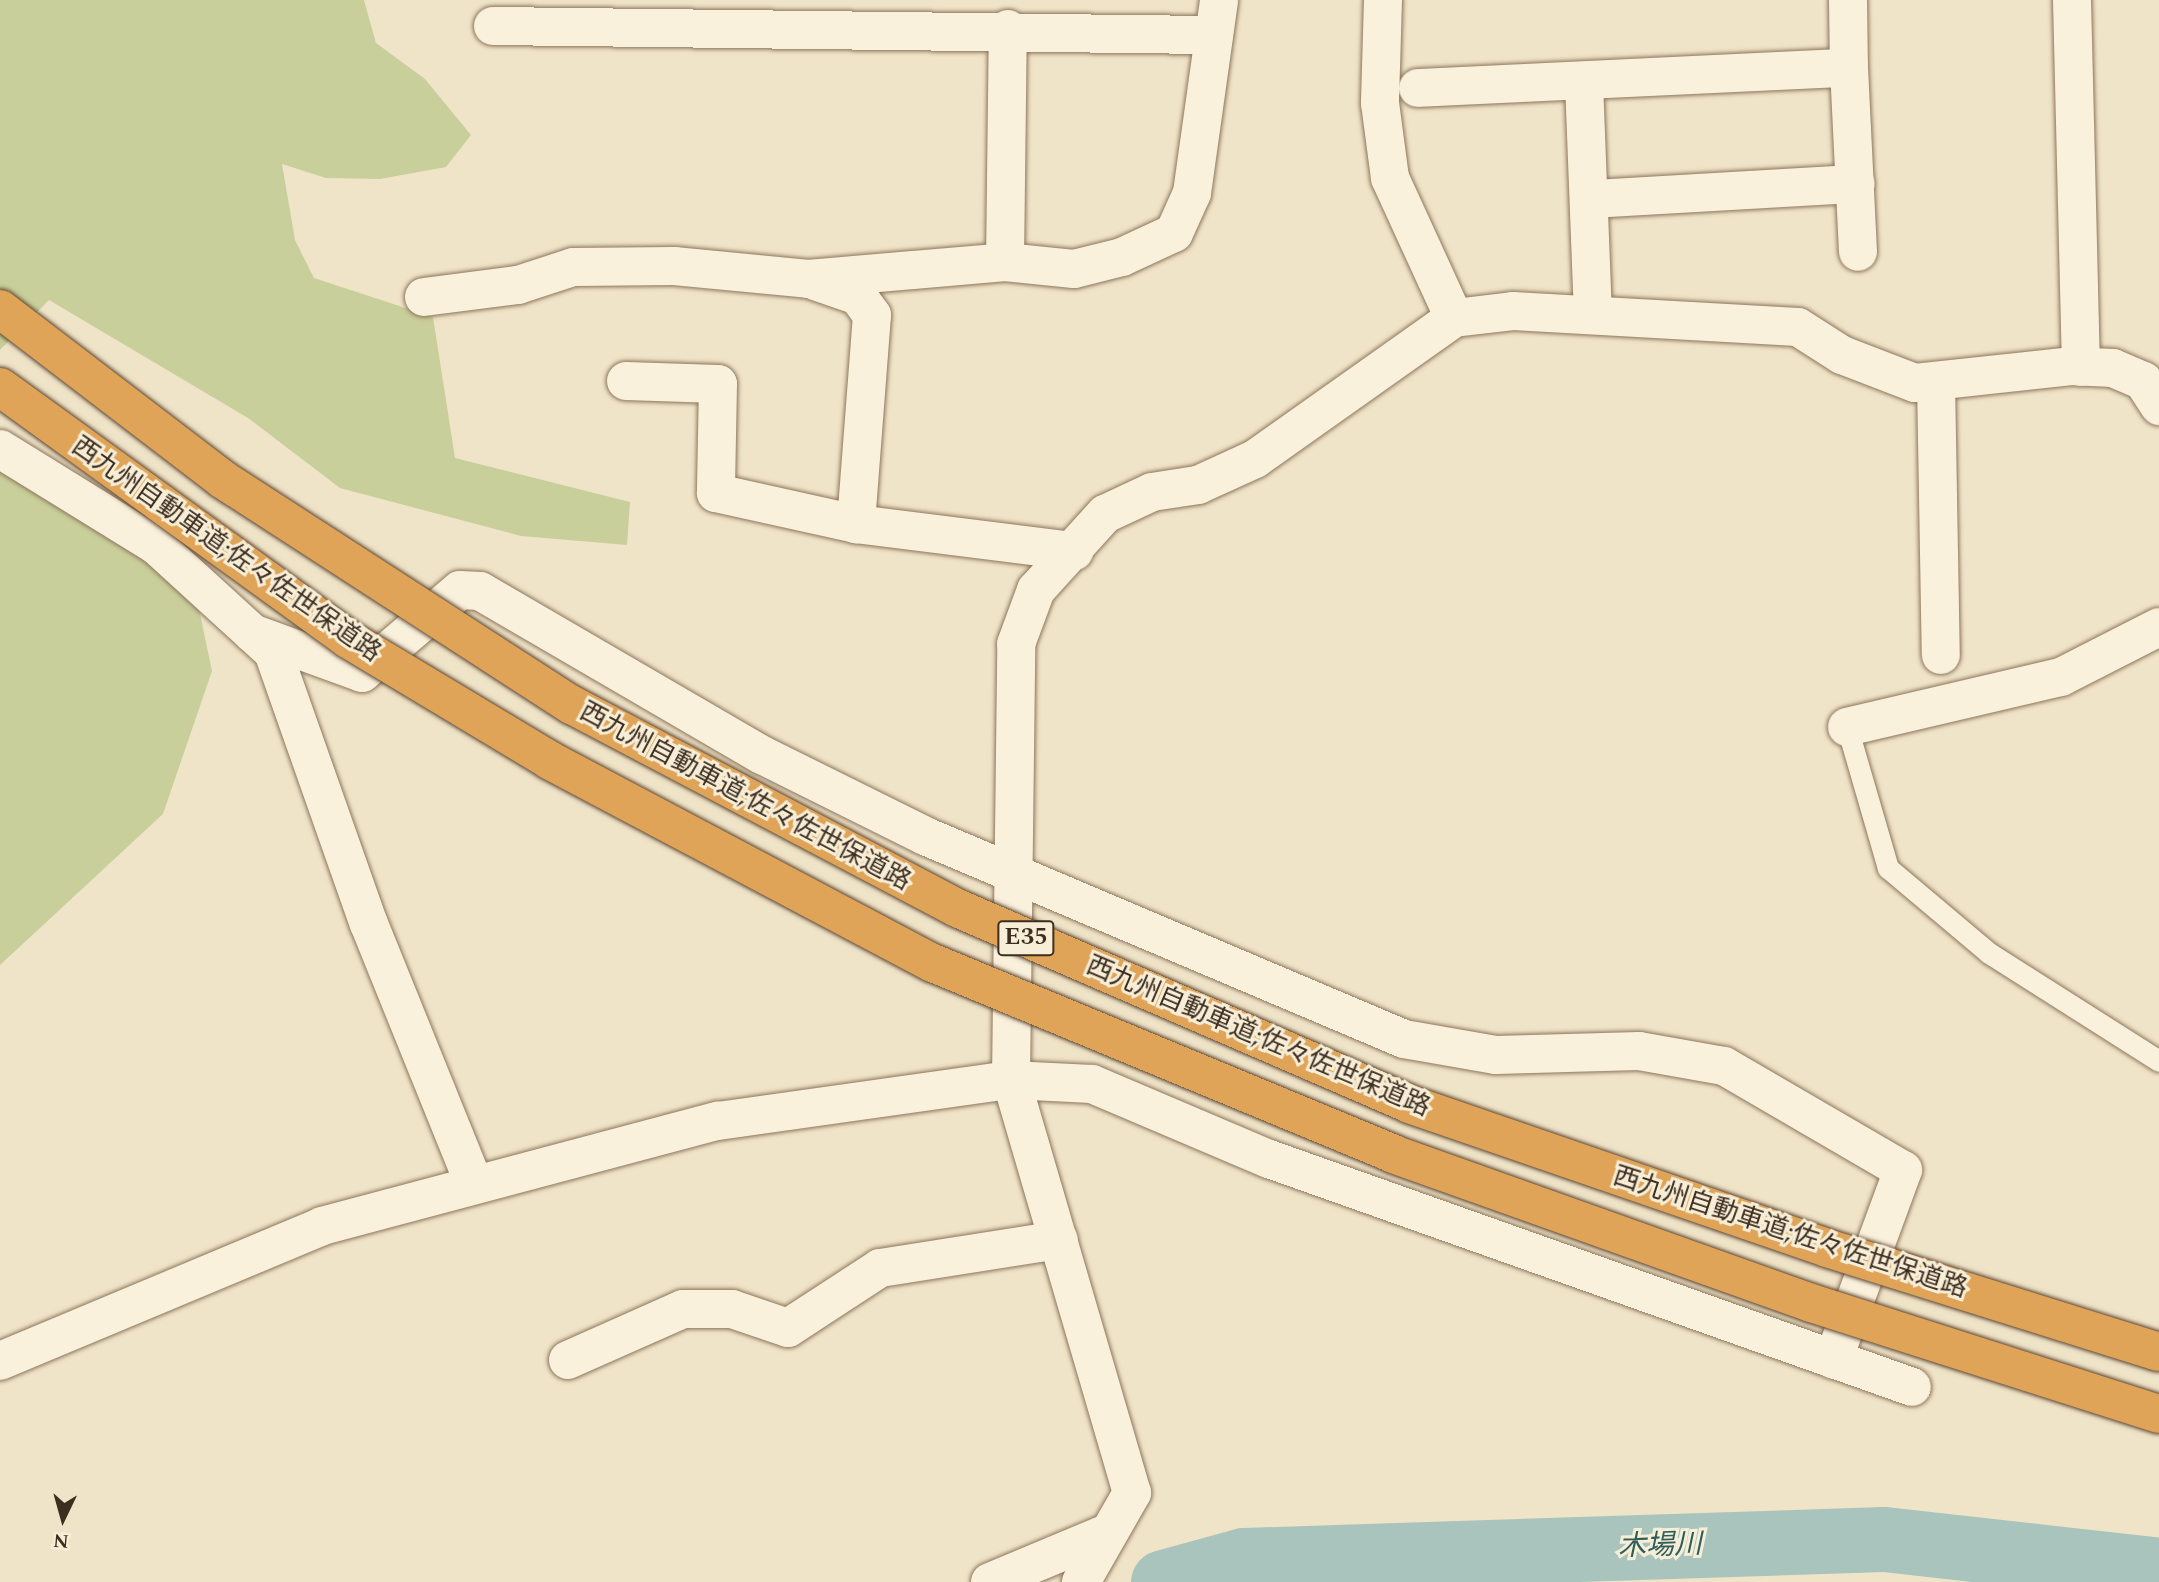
<!DOCTYPE html>
<html>
<head>
<meta charset="utf-8">
<style>
  body { margin:0 }
  #map { position:relative; width:2159px; height:1582px; overflow:hidden; background:#f0e4c8; font-family:Spectral,"Noto Sans JP",serif }
  div>[style] { position:absolute }
  .green>* { inset:0; background:#c9cf9b }
  .river>* { height:65px; margin:-32.5px; padding:0 32.5px; transform-origin:32.5px; border-radius:32.5px; background:#a9c4bc }
  .roads { filter:drop-shadow(0 0 2px #8d765c) drop-shadow(0 0 2px #8d765c) }
  .service>* { height:21px; margin:-10.5px; padding:0 10.5px; transform-origin:10.5px; border-radius:10.5px; background:#faf1dc }
  .minor>* { height:38px; margin:-19px; padding:0 19px; transform-origin:19px; border-radius:19px; background:#faf1dc }
  .bridges { filter:drop-shadow(0 0 2px #5b4430) drop-shadow(0 0 2px #5b4430) }
  .motorway-bridge>* { height:38px; margin:-19px; padding:0 19px; transform-origin:19px; border-radius:19px; background:#e0a458 }
  span { translate:-50% -50%; white-space:nowrap; text-align:center; line-height:1.15; -webkit-text-stroke:6px #f7eed8; paint-order:stroke }
  .shield-label span { padding:2px 5px; background:#f7eed8; border:2px solid; border-radius:5px; -webkit-text-stroke-width:0 }
  .shield-label { font-size:24px; color:#3d2e20; font-weight:700 }
  .street-label { font-size:26px; color:#3d2e20 }
  .water-label { font-size:28px; color:#2f5d5a; font-style:italic }
  .north { position:absolute; left:28px; top:1484px; width:70px; height:70px; -webkit-text-stroke:5px #f7eed8; paint-order:stroke; rotate:185deg; font-size:19px; font-weight:700; line-height:28px; text-align:center; color:#3d2e20 }
  .north::after { content:''; display:block; margin:auto; width:24px; height:32px; background:#3d2e20; clip-path:polygon(50% 0,100% 100%,50% 72%,0 100%) }
</style>
</head>
<body>
<div id="map">
  <div class="green">
    <i style="clip-path:polygon(0 0,364px 0,376px 43px,425px 79px,471px 135px,446px 167px,380px 179px,326px 178px,282px 164px,295px 240px,314px 278px,433px 317px,455px 458px,630px 502px,627px 545px,521px 536px,340px 488px,248px 418px,49px 300px,0 350px)"></i>
    <i style="clip-path:polygon(0 459px,195px 590px,212px 671px,163px 814px,0 965px)"></i>
  </div>
  <div class="river">
    <i style="left:1163px;top:1582px;width:84px;rotate:-15.2deg"></i>
    <i style="left:1244px;top:1560px;width:640px;rotate:-1.88deg"></i>
    <i style="left:1884px;top:1539px;width:277px;rotate:6.4deg"></i>
  </div>
  <div class="roads">
    <div class="service">
      <i style="left:1847px;top:727px;width:147px;rotate:73.8deg"></i>
      <i style="left:1888px;top:868px;width:132px;rotate:40.1deg"></i>
      <i style="left:1989px;top:953px;width:201px;rotate:32.4deg"></i>
    </div>
    <div class="minor">
      <i style="left:1383px;top:0;width:103px;rotate:91.7deg"></i>
      <i style="left:1380px;top:103px;width:76px;rotate:82.4deg"></i>
      <i style="left:1390px;top:178px;width:154px;rotate:65.4deg"></i>
      <i style="left:1848px;top:0;width:68px;rotate:89.2deg"></i>
      <i style="left:2072px;top:0;width:367px;rotate:88.6deg"></i>
      <i style="left:493px;top:26px;width:721px;rotate:0.72deg"></i>
      <i style="left:1584px;top:82px;width:232px;rotate:87.8deg"></i>
      <i style="left:1418px;top:88px;width:431px;rotate:-2.7deg"></i>
      <i style="left:1849px;top:68px;width:184px;rotate:87.2deg"></i>
      <i style="left:1592px;top:199px;width:264px;rotate:-3.3deg"></i>
      <i style="left:1005px;top:262px;width:233px;rotate:-89.3deg"></i>
      <i style="left:815px;top:281px;width:46px;rotate:19.2deg"></i>
      <i style="left:858px;top:296px;width:24px;rotate:54deg"></i>
      <i style="left:872px;top:315px;width:210px;rotate:94.4deg"></i>
      <i style="left:856px;top:524px;width:220px;rotate:7.1deg"></i>
      <i style="left:424px;top:297px;width:95px;rotate:-7.3deg"></i>
      <i style="left:518px;top:285px;width:58px;rotate:-18.1deg"></i>
      <i style="left:573px;top:267px;width:101px;rotate:-0.6deg"></i>
      <i style="left:674px;top:266px;width:135px;rotate:5.5deg"></i>
      <i style="left:808px;top:279px;width:198px;rotate:-4.9deg"></i>
      <i style="left:1005px;top:262px;width:69px;rotate:5.8deg"></i>
      <i style="left:1074px;top:269px;width:49px;rotate:-14deg"></i>
      <i style="left:1122px;top:257px;width:57px;rotate:-24.8deg"></i>
      <i style="left:1174px;top:233px;width:44px;rotate:-65.8deg"></i>
      <i style="left:1192px;top:193px;width:195px;rotate:-82deg"></i>
      <i style="left:626px;top:381px;width:92px;rotate:1.9deg"></i>
      <i style="left:718px;top:384px;width:109px;rotate:91.1deg"></i>
      <i style="left:716px;top:493px;width:143px;rotate:12.5deg"></i>
      <i style="left:1936px;top:381px;width:274px;rotate:89deg"></i>
      <i style="left:0;top:449px;width:185px;rotate:31.7deg"></i>
      <i style="left:157px;top:546px;width:157px;rotate:42.4deg"></i>
      <i style="left:273px;top:652px;width:288px;rotate:70.6deg"></i>
      <i style="left:369px;top:924px;width:280px;rotate:68deg"></i>
      <i style="left:252px;top:633px;width:117px;rotate:20deg"></i>
      <i style="left:362px;top:673px;width:128px;rotate:-40.3deg"></i>
      <i style="left:460px;top:590px;width:20px;rotate:3deg"></i>
      <i style="left:480px;top:591px;width:326px;rotate:30.2deg"></i>
      <i style="left:762px;top:755px;width:182px;rotate:26.4deg"></i>
      <i style="left:925px;top:836px;width:520px;rotate:22.97deg"></i>
      <i style="left:1404px;top:1039px;width:93px;rotate:9.9deg"></i>
      <i style="left:1496px;top:1055px;width:143px;rotate:-1.6deg"></i>
      <i style="left:1639px;top:1051px;width:86px;rotate:10deg"></i>
      <i style="left:1724px;top:1066px;width:207px;rotate:30.2deg"></i>
      <i style="left:1903px;top:1170px;width:202px;rotate:110.2deg"></i>
      <i style="left:1847px;top:727px;width:220px;rotate:-13.2deg"></i>
      <i style="left:2061px;top:677px;width:110px;rotate:-27deg"></i>
      <i style="left:568px;top:1360px;width:126px;rotate:-23.9deg"></i>
      <i style="left:683px;top:1309px;width:49px"></i>
      <i style="left:732px;top:1309px;width:59px;rotate:18.7deg"></i>
      <i style="left:788px;top:1328px;width:110px;rotate:-33.1deg"></i>
      <i style="left:880px;top:1268px;width:181px;rotate:-8.9deg"></i>
      <i style="left:0;top:1361px;width:349px;rotate:-22.7deg"></i>
      <i style="left:322px;top:1226px;width:410px;rotate:-14.9deg"></i>
      <i style="left:718px;top:1121px;width:296px;rotate:-8deg"></i>
      <i style="left:1011px;top:1080px;width:81px;rotate:2.8deg"></i>
      <i style="left:1092px;top:1084px;width:192px;rotate:23deg"></i>
      <i style="left:1269px;top:1159px;width:682px;rotate:19.52deg"></i>
      <i style="left:990px;top:1582px;width:127px;rotate:-22.7deg"></i>
      <i style="left:1081px;top:1582px;width:103px;rotate:-60.2deg"></i>
      <i style="left:1132px;top:1493px;width:430px;rotate:-106.3deg"></i>
      <i style="left:1011px;top:1080px;width:436px;rotate:-89.3deg"></i>
      <i style="left:1016px;top:644px;width:58px;rotate:-69.7deg"></i>
      <i style="left:1036px;top:590px;width:103px;rotate:-47.8deg"></i>
      <i style="left:1105px;top:514px;width:52px;rotate:-25.1deg"></i>
      <i style="left:1152px;top:492px;width:47px;rotate:-8.7deg"></i>
      <i style="left:1198px;top:485px;width:63px;rotate:-24.5deg"></i>
      <i style="left:1255px;top:459px;width:244px;rotate:-35.3deg"></i>
      <i style="left:1454px;top:318px;width:59px;rotate:-6.8deg"></i>
      <i style="left:1513px;top:311px;width:285px;rotate:3.2deg"></i>
      <i style="left:1798px;top:327px;width:52px;rotate:32.5deg"></i>
      <i style="left:1842px;top:355px;width:78px;rotate:21deg"></i>
      <i style="left:1915px;top:383px;width:157px;rotate:-6.2deg"></i>
      <i style="left:2071px;top:366px;width:42px;rotate:2.7deg"></i>
      <i style="left:2113px;top:368px;width:33px;rotate:23deg"></i>
      <i style="left:2143px;top:381px;width:30px;rotate:57deg"></i>
    </div>
  </div>
  <div class="bridges">
    <div class="motorway-bridge">
      <i style="left:0;top:309px;width:280px;rotate:37.4deg"></i>
      <i style="left:222px;top:479px;width:417px;rotate:32.9deg"></i>
      <i style="left:572px;top:705px;width:435px;rotate:27.8deg"></i>
      <i style="left:957px;top:908px;width:493px;rotate:23.4deg"></i>
      <i style="left:1409px;top:1104px;width:442px;rotate:19deg"></i>
      <i style="left:1827px;top:1248px;width:348px;rotate:17.4deg"></i>
      <i style="left:0;top:387px;width:430px;rotate:35.9deg"></i>
      <i style="left:348px;top:639px;width:235px;rotate:31deg"></i>
      <i style="left:549px;top:760px;width:434px;rotate:27.9deg"></i>
      <i style="left:933px;top:963px;width:498px;rotate:22.5deg"></i>
      <i style="left:1393px;top:1154px;width:444px;rotate:19.6deg"></i>
      <i style="left:1811px;top:1303px;width:365px;rotate:17.7deg"></i>
    </div>
  </div>
  <div class="shield-label">
    <span style="left:1026px;top:938px">E35</span>
  </div>
  <div class="street-label">
    <span style="left:226px;top:550px;rotate:35deg">西九州自動車道;佐々佐世保道路</span>
    <span style="left:745px;top:797px;rotate:28deg">西九州自動車道;佐々佐世保道路</span>
    <span style="left:1258px;top:1037px;rotate:23deg">西九州自動車道;佐々佐世保道路</span>
    <span style="left:1790px;top:1233px;rotate:18deg">西九州自動車道;佐々佐世保道路</span>
  </div>
  <div class="water-label">
    <span style="left:1660px;top:1546px;rotate:-2deg">木場川</span>
  </div>
  <div class="north">N</div>
</div>
</body>
</html>
